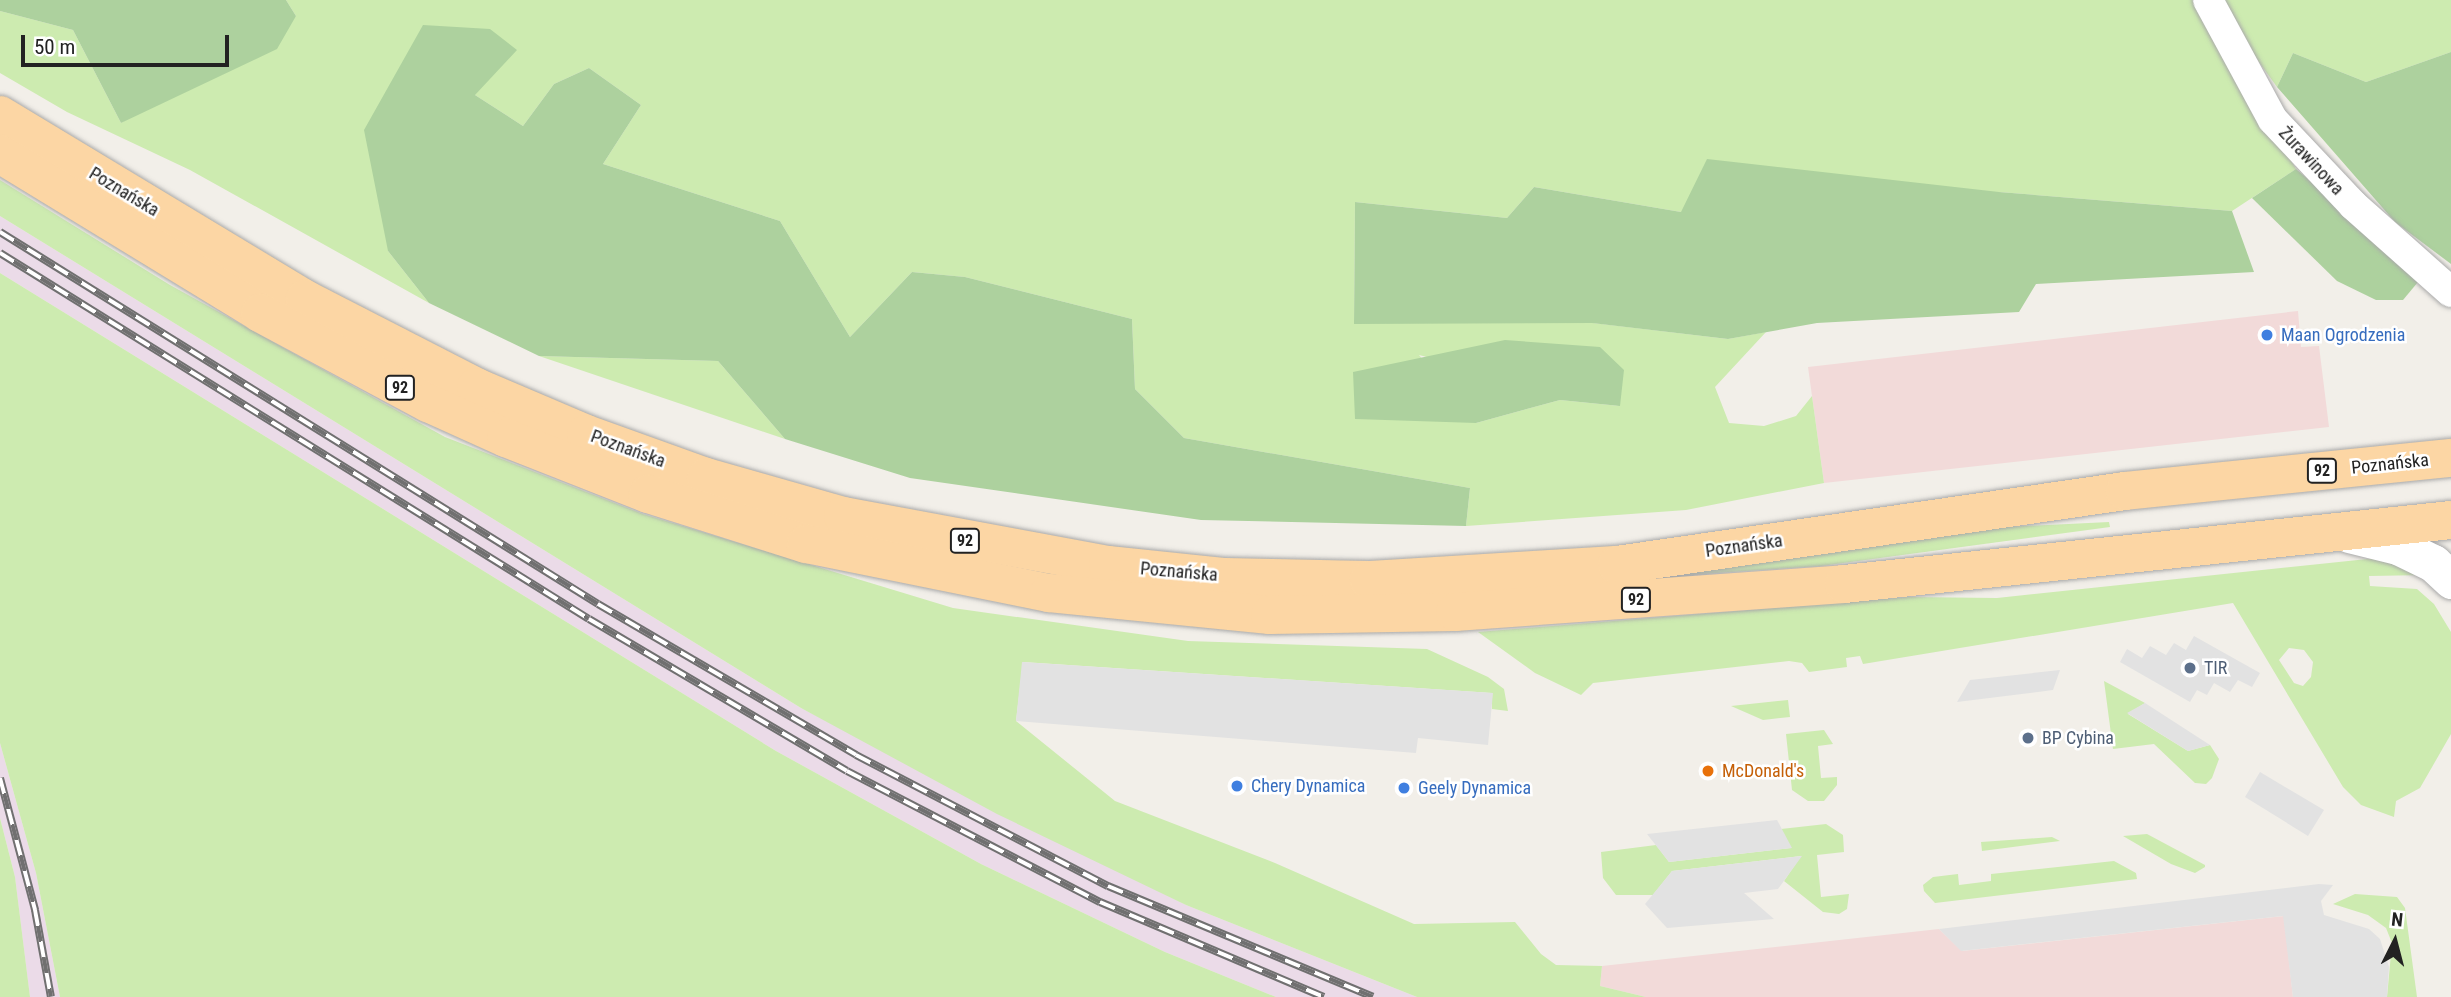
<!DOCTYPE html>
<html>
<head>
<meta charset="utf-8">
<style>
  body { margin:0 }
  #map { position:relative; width:2451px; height:997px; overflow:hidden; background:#f2efe9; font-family:"Roboto Condensed",sans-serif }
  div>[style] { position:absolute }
  .commercial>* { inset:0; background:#f2dad9 }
  .industrial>* { inset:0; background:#ebdbe8 }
  .grass>* { inset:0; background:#cdebb0 }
  .forest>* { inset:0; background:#add19e }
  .parking>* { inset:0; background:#e2e2e2 }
  .roads { filter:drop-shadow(0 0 2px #a9a9a9) drop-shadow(0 0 2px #a9a9a9) }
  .minor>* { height:30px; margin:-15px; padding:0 15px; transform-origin:15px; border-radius:15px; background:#fff }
  .tertiary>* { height:37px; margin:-18.5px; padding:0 18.5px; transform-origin:18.5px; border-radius:18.5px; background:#fff }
  .primary>* { height:38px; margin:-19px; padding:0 19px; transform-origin:19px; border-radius:19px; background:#fcd6a4 }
  .rail>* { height:8px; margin-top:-4px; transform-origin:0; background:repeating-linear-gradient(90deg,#fff 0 16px,#707070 0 32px); box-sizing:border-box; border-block:2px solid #707070 }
  .dots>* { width:19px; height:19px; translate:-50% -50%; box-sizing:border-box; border:4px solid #fff; border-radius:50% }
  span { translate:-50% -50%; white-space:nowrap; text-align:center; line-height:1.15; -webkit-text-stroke:5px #fff; paint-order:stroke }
  .shield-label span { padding:2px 5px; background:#fff; border:2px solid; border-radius:5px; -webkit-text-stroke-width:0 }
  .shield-label { font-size:16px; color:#222; font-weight:700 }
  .street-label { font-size:18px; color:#222 }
  .shop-label { font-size:18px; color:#366cbe }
  .left { translate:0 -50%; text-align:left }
  .service-label { font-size:18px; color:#4e5e75 }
  .food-label { font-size:18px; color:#c56008 }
  .north { position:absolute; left:2360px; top:906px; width:70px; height:70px; -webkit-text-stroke:5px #fff; paint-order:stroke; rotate:6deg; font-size:19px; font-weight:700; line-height:28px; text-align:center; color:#222 }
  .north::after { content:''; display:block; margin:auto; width:24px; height:32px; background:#222; clip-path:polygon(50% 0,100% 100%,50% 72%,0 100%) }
  .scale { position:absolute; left:21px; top:35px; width:208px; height:32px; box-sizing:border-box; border:4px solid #222; border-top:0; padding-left:9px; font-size:21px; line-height:24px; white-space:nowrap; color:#222; -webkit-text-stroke:5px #fff; paint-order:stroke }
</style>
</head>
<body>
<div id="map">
  <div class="commercial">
    <i style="clip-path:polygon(2298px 311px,2301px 347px,2319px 346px,2329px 427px,1824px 483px,1808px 367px)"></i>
    <i style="clip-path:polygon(2284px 916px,2293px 997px,1646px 997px,1600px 986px,1602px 966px,1939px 929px,1962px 951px)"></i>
  </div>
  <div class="industrial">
    <i style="clip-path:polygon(0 216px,801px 708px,1186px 905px,1417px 997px,1276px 997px,1165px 952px,981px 864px,776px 751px,0 273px)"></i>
    <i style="clip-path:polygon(0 743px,36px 873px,60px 997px,30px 997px,15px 877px,0 818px)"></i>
  </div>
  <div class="grass">
    <i style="clip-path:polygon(evenodd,286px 0,2194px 0,2296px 169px,2232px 211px,1999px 192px,1681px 212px,1534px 187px,1507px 218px,1355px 202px,1354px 323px,1593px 323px,1728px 339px,1766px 332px,1715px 387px,1729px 423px,1764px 426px,1796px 416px,1812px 396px,1824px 483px,1686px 510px,1466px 526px,1470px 488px,1184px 438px,1135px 389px,1132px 319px,965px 277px,912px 272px,850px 337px,780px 221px,603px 164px,641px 105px,589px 68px,554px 84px,523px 126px,475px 95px,490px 29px,388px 251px,429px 303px,190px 170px,67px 112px,0 73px,0 11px,73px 30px,121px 123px,296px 16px,286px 0,1419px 355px,1620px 406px,1560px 400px,1476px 423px,1419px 355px)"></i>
    <i style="clip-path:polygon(2214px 0,2451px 0,2451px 52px,2366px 82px,2293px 53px,2277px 87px)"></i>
    <i style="clip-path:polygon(0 180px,170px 285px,445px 437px,643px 514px,953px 608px,1188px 641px,1427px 649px,1488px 677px,1504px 689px,1508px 711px,1492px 709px,1492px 693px,1023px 662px,1016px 721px,1115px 801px,1275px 863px,1414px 924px,1515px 922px,1541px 954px,1556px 965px,1602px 966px,1600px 986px,1646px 997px,1417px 997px,1186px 905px,997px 814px,801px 708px,0 216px)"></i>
    <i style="clip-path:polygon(0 273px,776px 751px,981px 864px,1165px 952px,1276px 997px,60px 997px,36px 873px,0 743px)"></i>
    <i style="clip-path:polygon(539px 356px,718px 361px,785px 439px)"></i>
    <i style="clip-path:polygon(2109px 522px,2110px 527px,1821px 566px,1639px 578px,1984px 528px)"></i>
    <i style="clip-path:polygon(evenodd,2377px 558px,2427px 575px,2369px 576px,2370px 586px,2417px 589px,2434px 604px,2451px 632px,2451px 734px,2420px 788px,2396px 801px,2394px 817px,2361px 805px,2343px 787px,2233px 603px,1863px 664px,1860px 656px,1846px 658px,1847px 667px,1809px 672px,1802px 663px,1789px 661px,1593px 683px,1581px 695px,1535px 673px,1478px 632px,1909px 597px,1997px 598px,2377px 558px,2289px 648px,2304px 650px,2313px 662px,2311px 677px,2303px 686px,2294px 683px,2279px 660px,2289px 648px)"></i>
    <i style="clip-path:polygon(2104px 681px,2145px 703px,2128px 714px,2188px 751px,2210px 745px,2219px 759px,2212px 778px,2206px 784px,2195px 783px,2154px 744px,2113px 749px)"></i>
    <i style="clip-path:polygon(1788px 700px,1790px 717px,1763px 720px,1731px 706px)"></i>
    <i style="clip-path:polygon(1824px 730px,1833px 744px,1818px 746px,1821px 778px,1837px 777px,1837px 785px,1824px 801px,1808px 801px,1792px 790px,1786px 734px)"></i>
    <i style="clip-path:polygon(0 818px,15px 877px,30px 997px,0 997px)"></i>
    <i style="clip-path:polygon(1826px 824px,1843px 835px,1844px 852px,1817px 855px,1821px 897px,1849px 894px,1847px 909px,1839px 914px,1823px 912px,1784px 881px,1801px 856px,1672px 871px,1653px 895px,1616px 895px,1603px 878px,1601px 852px,1656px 845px,1669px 862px,1791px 848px,1781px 829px)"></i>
    <i style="clip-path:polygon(2147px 834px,2205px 865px,2205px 867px,2195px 873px,2171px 864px,2123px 836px)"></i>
    <i style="clip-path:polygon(2052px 837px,2060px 841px,1982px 851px,1981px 842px)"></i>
    <i style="clip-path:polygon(2114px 861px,2136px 873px,2137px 879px,1935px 903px,1924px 891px,1923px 885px,1933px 877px,1958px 874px,1959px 885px,1991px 881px,1991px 874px)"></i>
    <i style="clip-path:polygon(2355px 894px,2397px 897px,2405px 908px,2417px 997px,2387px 997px,2392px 943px,2386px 928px,2368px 915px,2333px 904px)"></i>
  </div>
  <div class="forest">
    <i style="clip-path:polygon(0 0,286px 0,296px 16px,277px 49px,121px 123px,73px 30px,0 11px)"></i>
    <i style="clip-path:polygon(423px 25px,490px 29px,517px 50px,475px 95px,523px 126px,554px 84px,589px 68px,641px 105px,603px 164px,780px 221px,850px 337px,912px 272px,965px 277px,1132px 319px,1135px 389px,1184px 438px,1470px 488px,1466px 526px,1201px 520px,910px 478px,785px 439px,718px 361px,539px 356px,429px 303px,388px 251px,364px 130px)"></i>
    <i style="clip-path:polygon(2451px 52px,2451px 264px,2395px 222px,2277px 87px,2293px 53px,2366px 82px)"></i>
    <i style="clip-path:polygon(1707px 159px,1999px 192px,2232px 211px,2254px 272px,2036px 284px,2019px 312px,1817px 323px,1728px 339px,1592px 323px,1354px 324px,1355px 202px,1507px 218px,1534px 187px,1681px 212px)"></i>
    <i style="clip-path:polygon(2296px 169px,2423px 276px,2403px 300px,2376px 300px,2337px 281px,2252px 198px)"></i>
    <i style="clip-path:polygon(1505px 340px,1600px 347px,1624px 370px,1620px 406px,1560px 400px,1476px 423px,1355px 419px,1353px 372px)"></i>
  </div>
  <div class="parking">
    <i style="clip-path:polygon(2194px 636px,2260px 673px,2252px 687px,2238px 680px,2230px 692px,2214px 683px,2207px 695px,2197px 690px,2190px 702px,2120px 662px,2127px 649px,2142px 658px,2150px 646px,2166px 655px,2174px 643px,2186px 650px)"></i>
    <i style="clip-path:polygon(1022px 662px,1493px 693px,1488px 745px,1418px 738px,1416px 753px,1016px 721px)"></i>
    <i style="clip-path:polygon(2060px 670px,2053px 690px,1957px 702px,1970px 680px)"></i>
    <i style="clip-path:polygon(2145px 703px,2210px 745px,2188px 751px,2127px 713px)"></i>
    <i style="clip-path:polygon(2260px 772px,2324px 810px,2308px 836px,2245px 797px)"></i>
    <i style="clip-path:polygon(1777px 820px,1792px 848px,1669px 862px,1647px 834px)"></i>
    <i style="clip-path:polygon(1802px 856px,1778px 889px,1744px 893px,1774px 919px,1667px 928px,1645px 904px,1672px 871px)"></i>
    <i style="clip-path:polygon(2319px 884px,2333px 885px,2321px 901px,2324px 915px,2369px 929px,2380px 939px,2389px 967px,2387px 997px,2293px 997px,2283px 916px,1961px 951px,1939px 929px)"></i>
  </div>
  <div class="roads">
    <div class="minor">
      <i style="left:2208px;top:0;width:136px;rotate:61.6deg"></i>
      <i style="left:2273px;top:120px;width:117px;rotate:46.7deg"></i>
      <i style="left:2353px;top:205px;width:131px;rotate:41.6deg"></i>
    </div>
    <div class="tertiary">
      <i style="left:2349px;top:534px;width:50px;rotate:13.8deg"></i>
      <i style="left:2398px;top:546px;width:39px;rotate:26deg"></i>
      <i style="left:2433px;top:563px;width:25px;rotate:43deg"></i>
    </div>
    <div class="primary">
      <i style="left:0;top:115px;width:356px;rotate:31.1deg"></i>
      <i style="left:305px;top:299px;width:192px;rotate:27.2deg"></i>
      <i style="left:476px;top:387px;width:120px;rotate:23.1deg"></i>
      <i style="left:586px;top:434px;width:127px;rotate:19.7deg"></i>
      <i style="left:706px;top:477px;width:142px;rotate:15.9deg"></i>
      <i style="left:843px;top:516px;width:269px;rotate:10.5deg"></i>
      <i style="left:1108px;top:565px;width:118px;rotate:5.9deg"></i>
      <i style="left:1225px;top:577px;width:144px;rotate:1.2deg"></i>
      <i style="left:1369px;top:580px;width:248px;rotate:-3.5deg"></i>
      <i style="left:1617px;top:565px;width:513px;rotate:-8.29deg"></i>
      <i style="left:2125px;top:491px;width:328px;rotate:-5.8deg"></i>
      <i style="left:0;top:154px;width:305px;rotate:31.4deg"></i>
      <i style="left:260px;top:313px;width:191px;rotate:28.2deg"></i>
      <i style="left:428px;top:403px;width:85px;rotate:24.2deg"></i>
      <i style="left:506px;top:438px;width:153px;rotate:21.5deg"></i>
      <i style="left:648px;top:494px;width:166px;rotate:17.6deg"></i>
      <i style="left:806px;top:544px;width:248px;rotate:11.4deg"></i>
      <i style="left:1049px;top:593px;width:222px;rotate:5.7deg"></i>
      <i style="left:1270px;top:615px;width:185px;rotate:-0.9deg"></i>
      <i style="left:1455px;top:612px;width:390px;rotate:-4.1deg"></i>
      <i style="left:1844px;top:584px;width:610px;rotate:-6.02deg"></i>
    </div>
  </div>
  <div class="rail">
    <i style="left:0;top:232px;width:704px;rotate:31.88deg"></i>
    <i style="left:598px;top:604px;width:299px;rotate:30.3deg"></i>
    <i style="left:856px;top:755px;width:284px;rotate:27.5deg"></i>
    <i style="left:1108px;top:886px;width:287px;rotate:22.7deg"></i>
    <i style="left:0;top:253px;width:693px;rotate:31.86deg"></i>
    <i style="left:589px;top:619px;width:299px;rotate:30.5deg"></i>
    <i style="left:847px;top:771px;width:285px;rotate:27.4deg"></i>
    <i style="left:1100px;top:902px;width:243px;rotate:23deg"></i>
    <i style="left:0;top:778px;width:137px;rotate:75.1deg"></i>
    <i style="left:35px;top:910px;width:88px;rotate:79.6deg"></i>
  </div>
  <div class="dots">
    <i style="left:2267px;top:335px;background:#3f7fe0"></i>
    <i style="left:2190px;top:668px;background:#5c6f8a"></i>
    <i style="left:2028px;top:738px;background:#5c6f8a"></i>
    <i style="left:1708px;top:771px;background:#e8710a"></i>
    <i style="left:1237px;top:786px;background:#3f7fe0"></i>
    <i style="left:1404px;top:788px;background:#3f7fe0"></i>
  </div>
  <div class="shield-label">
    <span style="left:400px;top:388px">92</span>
    <span style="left:2322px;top:471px">92</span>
    <span style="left:965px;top:541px">92</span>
    <span style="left:1636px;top:600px">92</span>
  </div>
  <div class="street-label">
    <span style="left:2311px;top:161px;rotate:47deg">Żurawinowa</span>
    <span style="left:124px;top:192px;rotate:31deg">Poznańska</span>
    <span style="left:628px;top:449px;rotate:20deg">Poznańska</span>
    <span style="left:2390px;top:464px;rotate:-6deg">Poznańska</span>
    <span style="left:1744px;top:546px;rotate:-8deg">Poznańska</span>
    <span style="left:1179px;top:572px;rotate:5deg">Poznańska</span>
  </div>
  <div class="shop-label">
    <span class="left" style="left:2281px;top:335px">Maan Ogrodzenia</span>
    <span class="left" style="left:1251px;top:786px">Chery Dynamica</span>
    <span class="left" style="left:1418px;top:788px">Geely Dynamica</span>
  </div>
  <div class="service-label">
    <span class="left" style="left:2204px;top:668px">TIR</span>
    <span class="left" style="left:2042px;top:738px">BP Cybina</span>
  </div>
  <div class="food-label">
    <span class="left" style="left:1722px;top:771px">McDonald's</span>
  </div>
  <div class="north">N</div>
  <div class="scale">50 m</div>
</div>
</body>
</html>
